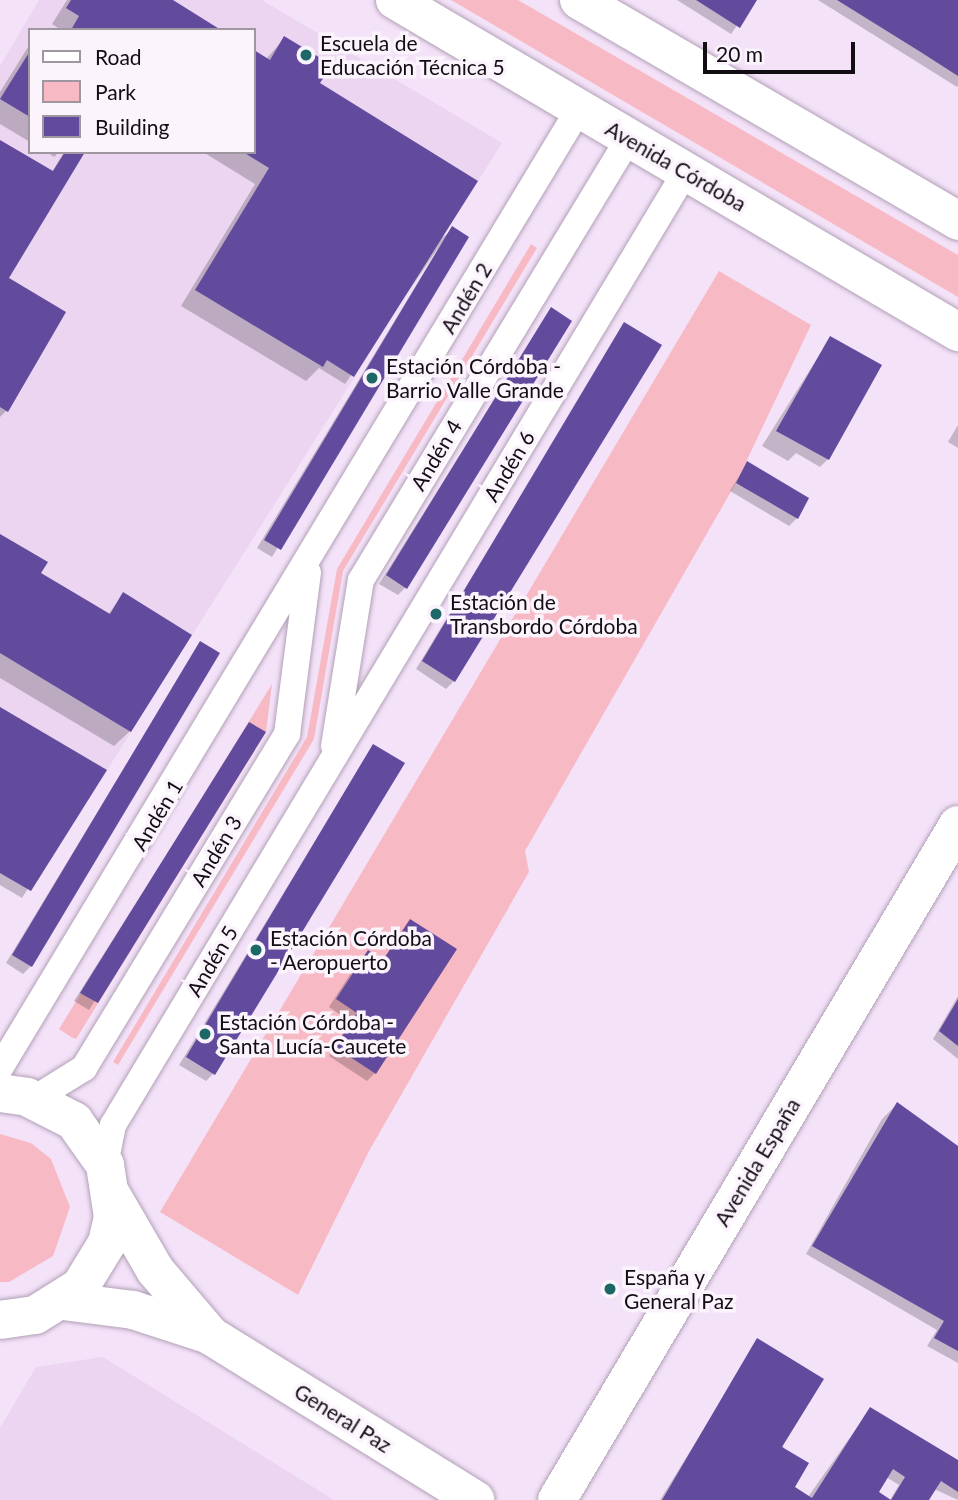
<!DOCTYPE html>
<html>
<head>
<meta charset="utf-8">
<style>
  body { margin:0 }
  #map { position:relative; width:958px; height:1500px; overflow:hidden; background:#f4e2f9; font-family:Lato,sans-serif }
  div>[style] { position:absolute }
  .built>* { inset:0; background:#ebd5f1 }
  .green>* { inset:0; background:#f7bac4 }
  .shadow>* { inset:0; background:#0003 }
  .building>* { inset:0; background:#624b9d }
  .roads { filter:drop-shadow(0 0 2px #b1a1b6) drop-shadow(0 0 2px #b1a1b6) }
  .lane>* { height:26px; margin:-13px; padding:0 13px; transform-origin:13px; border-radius:13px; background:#fff }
  .secondary>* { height:38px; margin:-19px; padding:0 19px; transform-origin:19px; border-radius:19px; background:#fff }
  .primary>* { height:38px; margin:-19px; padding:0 19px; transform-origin:19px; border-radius:19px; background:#fff }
  .dots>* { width:19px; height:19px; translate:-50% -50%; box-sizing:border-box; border:4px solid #fbf4fd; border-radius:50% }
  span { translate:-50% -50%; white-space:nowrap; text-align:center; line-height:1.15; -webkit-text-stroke:7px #fbf4fd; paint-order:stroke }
  .poi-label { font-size:21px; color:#120c13 }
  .left { translate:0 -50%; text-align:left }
  .street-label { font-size:21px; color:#120c13 }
  .legend { position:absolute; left:28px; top:28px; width:228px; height:126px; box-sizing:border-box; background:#fbf4fd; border:2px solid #9e979f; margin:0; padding:9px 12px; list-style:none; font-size:21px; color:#120c13 }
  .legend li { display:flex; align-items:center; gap:14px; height:35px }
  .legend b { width:35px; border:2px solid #9e979f }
  .scale { position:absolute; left:703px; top:42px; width:152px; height:32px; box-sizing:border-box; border:4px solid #120c13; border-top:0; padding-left:9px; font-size:21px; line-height:24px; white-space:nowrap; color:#120c13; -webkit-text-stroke:5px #fbf4fd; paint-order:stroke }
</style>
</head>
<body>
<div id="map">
  <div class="built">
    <i style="clip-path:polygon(evenodd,39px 0,262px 0,502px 143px,31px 891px,0 873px,0 66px,39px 0,30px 30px,254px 30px,254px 152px,30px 152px,30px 30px)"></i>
    <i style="clip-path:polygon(103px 1357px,334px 1500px,0 1500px,0 1428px,36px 1367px)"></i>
  </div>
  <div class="green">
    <i style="clip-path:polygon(451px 0,518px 0,958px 255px,958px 297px)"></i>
    <i style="clip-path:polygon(531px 244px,537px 248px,343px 571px,314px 739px,118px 1065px,113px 1062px,307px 737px,337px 569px)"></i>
    <i style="clip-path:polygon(719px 271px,811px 325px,737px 481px,525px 851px,529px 872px,369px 1151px,298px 1295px,160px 1212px)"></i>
    <i style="clip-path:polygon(272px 684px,266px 732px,76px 1039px,71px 1037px,59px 1029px)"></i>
    <i style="clip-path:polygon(0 1134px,31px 1143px,51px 1159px,70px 1207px,53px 1256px,9px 1282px,0 1282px)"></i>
  </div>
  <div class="shadow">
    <i style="clip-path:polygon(67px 0,170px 0,218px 30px,61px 30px,52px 24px)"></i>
    <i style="clip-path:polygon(677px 0,755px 0,731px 34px)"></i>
    <i style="clip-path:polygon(818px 0,958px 0,958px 86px,957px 87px)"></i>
    <i style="clip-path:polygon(285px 38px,439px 240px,453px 229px,467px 237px,272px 557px,257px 548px,441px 244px,345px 384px,319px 368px,306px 381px,181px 306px,255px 184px,203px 152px,254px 152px,254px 52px,266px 59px)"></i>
    <i style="clip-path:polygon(30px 44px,30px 142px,0 124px,0 92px)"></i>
    <i style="clip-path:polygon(0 142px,52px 172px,64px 152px,83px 152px,7px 279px,6px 411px,0 417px)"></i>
    <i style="clip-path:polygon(47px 152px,59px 152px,54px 157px)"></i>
    <i style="clip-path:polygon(551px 310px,405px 588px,398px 595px,379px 584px)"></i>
    <i style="clip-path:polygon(625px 325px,454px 681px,446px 689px,416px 669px)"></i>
    <i style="clip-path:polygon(830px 338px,828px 459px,820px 467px,796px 453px,788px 461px,762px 446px)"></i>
    <i style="clip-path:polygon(958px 425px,958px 448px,948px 442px)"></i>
    <i style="clip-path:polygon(747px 463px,797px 518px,789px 526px,730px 491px)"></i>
    <i style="clip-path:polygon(0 536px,38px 573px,108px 615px,123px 594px,130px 731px,114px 746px,0 678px)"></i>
    <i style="clip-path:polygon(200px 643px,31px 966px,23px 974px,6px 963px)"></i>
    <i style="clip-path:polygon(0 709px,104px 771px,22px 898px,0 885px)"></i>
    <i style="clip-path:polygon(249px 724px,264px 733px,89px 1010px,74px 1001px)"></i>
    <i style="clip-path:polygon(373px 746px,213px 1074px,206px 1081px,179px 1065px)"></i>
    <i style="clip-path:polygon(411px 921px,375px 1073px,367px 1081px,329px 1056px,351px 1022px,329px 1007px,360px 959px,368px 952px,382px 961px)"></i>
    <i style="clip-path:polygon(958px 996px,958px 1059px,933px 1039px)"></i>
    <i style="clip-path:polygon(897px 1104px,958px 1149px,958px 1363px,927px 1346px,937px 1330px,806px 1254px,882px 1119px)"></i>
    <i style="clip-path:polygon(758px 1341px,793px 1488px,808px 1497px,870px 1409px,958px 1462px,958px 1500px,934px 1489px,927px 1500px,890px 1500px,899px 1485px,886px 1477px,876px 1492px,888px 1500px,660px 1500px)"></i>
  </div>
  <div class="building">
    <i style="clip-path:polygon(71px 0,173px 0,221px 30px,71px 30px,79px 16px,66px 8px)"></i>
    <i style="clip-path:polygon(696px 0,757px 0,740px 28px)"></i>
    <i style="clip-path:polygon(837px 0,958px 0,958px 76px,919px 51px)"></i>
    <i style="clip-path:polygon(284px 36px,332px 65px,320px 83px,478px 181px,354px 377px,327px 360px,323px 367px,195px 290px,269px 168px,243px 152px,254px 152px,254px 50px,270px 60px)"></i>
    <i style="clip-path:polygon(30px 51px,30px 117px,0 99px)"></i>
    <i style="clip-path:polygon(0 140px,53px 171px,65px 152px,85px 152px,9px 278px,66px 312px,8px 412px,0 407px)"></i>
    <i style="clip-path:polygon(452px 226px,469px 237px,281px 550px,264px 540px)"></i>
    <i style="clip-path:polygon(551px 307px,572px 321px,407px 589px,386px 575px)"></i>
    <i style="clip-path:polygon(624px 322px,662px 345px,455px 682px,422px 661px)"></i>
    <i style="clip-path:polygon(830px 336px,882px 365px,829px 460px,776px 431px)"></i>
    <i style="clip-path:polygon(747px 461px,809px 498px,798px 519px,736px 483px)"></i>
    <i style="clip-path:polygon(0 534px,48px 562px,41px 573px,110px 614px,123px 592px,192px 635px,131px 732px,0 653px)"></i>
    <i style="clip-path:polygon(200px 641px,220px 653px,32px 967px,12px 955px)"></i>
    <i style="clip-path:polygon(0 707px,107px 770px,31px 891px,0 873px)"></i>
    <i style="clip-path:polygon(249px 722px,266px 732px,98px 1003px,80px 993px)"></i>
    <i style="clip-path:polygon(373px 744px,405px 763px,215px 1075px,186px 1057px)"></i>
    <i style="clip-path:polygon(410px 919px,457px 949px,376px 1074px,335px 1047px,357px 1013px,336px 999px,368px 950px,383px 960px)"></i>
    <i style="clip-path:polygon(958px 999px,958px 1046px,939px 1031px)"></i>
    <i style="clip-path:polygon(897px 1102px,958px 1146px,958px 1351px,934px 1338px,944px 1321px,812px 1246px)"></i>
    <i style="clip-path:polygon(757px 1338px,824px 1379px,782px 1447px,809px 1463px,795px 1487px,812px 1498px,870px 1407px,958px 1460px,958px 1492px,941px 1481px,929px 1500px,891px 1500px,905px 1477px,893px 1469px,879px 1492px,891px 1500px,662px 1500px)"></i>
  </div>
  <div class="roads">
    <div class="lane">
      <i style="left:334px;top:746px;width:168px;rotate:-80.8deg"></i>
      <i style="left:361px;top:580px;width:517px;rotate:-58.77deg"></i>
      <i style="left:0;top:1068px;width:1120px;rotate:-58.88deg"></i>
      <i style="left:34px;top:1099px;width:59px;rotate:-31.8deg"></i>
      <i style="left:84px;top:1068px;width:391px;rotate:-58.7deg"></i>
      <i style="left:287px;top:734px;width:163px;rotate:-82.6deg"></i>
      <i style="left:105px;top:1165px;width:41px;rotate:-78.7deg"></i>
      <i style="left:113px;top:1125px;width:1113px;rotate:-59.01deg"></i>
    </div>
    <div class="secondary">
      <i style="left:395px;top:0;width:654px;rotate:30.53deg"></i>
      <i style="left:579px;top:0;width:439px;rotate:30.2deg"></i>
    </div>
    <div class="primary">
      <i style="left:0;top:1093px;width:27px;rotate:8deg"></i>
      <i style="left:27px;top:1097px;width:53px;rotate:27.1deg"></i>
      <i style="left:74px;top:1121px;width:54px;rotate:54.8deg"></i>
      <i style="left:105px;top:1165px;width:53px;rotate:81.3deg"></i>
      <i style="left:113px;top:1217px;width:27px;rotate:103deg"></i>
      <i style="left:107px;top:1243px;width:52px;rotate:121.5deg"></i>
      <i style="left:80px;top:1287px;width:53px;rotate:148.1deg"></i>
      <i style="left:35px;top:1315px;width:35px;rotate:172deg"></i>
      <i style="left:111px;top:1194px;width:88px;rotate:59.9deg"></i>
      <i style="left:155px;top:1270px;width:87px;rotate:49.7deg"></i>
      <i style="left:211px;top:1336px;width:311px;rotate:31.8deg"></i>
      <i style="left:63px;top:1301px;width:71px;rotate:7.3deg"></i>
      <i style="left:133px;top:1310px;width:78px;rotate:18deg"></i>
      <i style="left:557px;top:1500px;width:785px;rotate:-59.29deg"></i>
    </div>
  </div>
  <div class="dots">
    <i style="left:306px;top:55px;background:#1b6867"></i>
    <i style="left:372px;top:378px;background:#1b6867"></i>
    <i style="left:436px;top:614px;background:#1b6867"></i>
    <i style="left:256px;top:950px;background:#1b6867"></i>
    <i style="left:205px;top:1034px;background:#1b6867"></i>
    <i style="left:610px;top:1289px;background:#1b6867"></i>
  </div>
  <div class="poi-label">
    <span class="left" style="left:320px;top:55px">Escuela de<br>Educación Técnica 5</span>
    <span class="left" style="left:386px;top:378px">Estación Córdoba -<br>Barrio Valle Grande</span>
    <span class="left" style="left:450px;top:614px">Estación de<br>Transbordo Córdoba</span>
    <span class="left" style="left:270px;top:950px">Estación Córdoba<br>- Aeropuerto</span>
    <span class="left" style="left:219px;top:1034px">Estación Córdoba -<br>Santa Lucía-Caucete</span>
    <span class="left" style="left:624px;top:1289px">España y<br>General Paz</span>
  </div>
  <div class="street-label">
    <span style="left:676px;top:166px;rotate:30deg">Avenida Córdoba</span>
    <span style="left:466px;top:298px;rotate:-59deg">Andén 2</span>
    <span style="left:436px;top:455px;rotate:-59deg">Andén 4</span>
    <span style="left:509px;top:466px;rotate:-59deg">Andén 6</span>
    <span style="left:157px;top:815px;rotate:-59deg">Andén 1</span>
    <span style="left:216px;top:851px;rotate:-59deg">Andén 3</span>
    <span style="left:212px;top:961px;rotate:-59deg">Andén 5</span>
    <span style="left:757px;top:1162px;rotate:-59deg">Avenida España</span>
    <span style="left:343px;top:1418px;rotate:32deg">General Paz</span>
  </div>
  <ul class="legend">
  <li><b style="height:9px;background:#fff"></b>Road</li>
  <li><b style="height:19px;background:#f7bac4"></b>Park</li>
  <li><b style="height:19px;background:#624b9d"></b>Building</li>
  </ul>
  <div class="scale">20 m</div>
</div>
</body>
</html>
